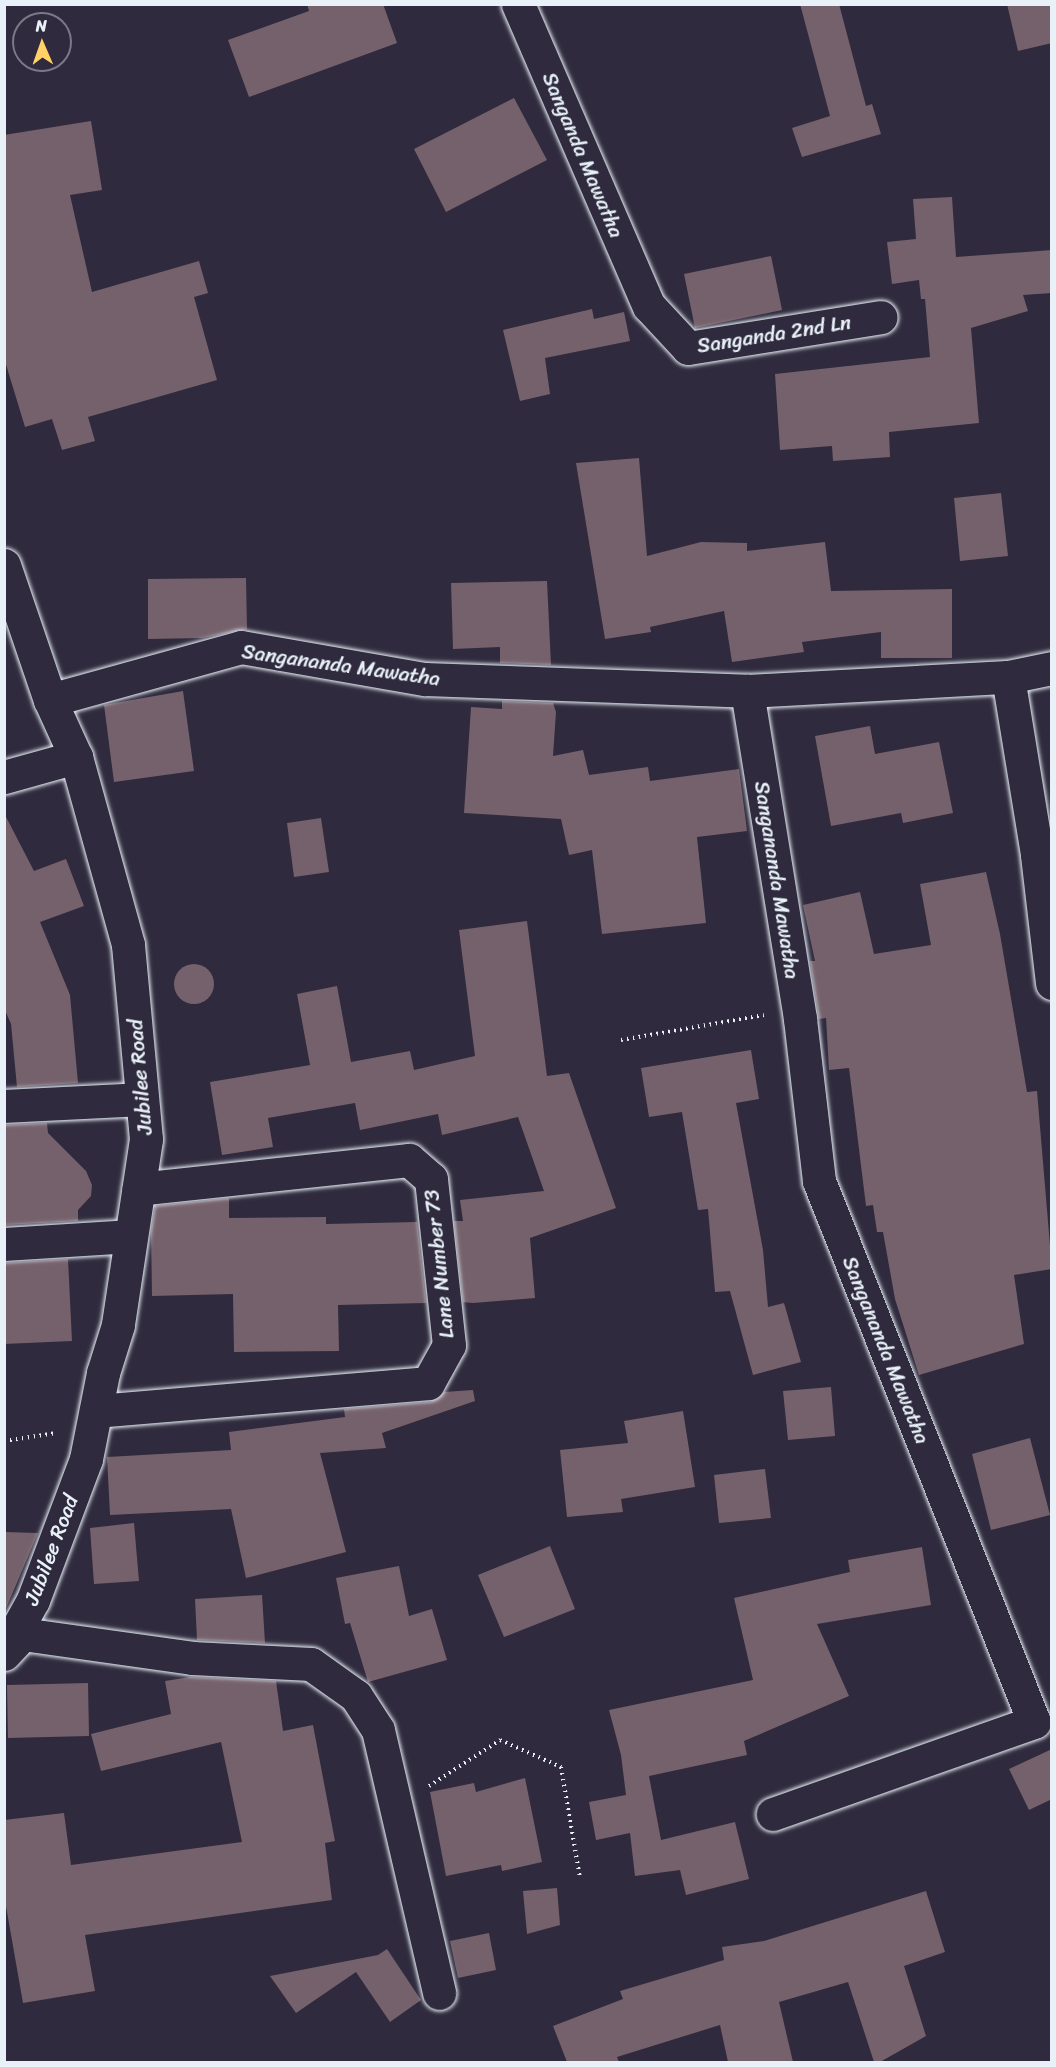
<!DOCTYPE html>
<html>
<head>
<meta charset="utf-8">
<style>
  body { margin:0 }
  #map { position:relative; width:1056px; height:2067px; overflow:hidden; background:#2f2a3d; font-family:Sriracha,sans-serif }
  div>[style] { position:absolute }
  .building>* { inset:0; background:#75616b }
  .round { border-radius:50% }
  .path>* { height:4px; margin-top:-2px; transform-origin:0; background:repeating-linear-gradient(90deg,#e8f1f8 0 1.5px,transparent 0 6px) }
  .roads { filter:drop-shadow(0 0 2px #e8f1f8) drop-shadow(0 0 2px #e8f1f8) }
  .minor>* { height:33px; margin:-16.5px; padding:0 16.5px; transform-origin:16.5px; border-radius:16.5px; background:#2f2a3d }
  span { translate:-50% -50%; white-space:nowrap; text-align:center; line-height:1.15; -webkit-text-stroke:4.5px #2f2a3d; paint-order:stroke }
  .street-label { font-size:21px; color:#e8f1f8 }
  .frame { position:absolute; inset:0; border:6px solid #e8f1f8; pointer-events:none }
  .north { position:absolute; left:12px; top:12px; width:60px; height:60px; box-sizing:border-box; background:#2f2a3d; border:2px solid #797a88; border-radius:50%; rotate:358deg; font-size:16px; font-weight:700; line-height:24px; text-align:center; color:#e8f1f8 }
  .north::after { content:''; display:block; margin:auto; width:21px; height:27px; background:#ffd166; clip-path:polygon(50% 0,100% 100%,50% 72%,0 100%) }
</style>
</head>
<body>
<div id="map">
  <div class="building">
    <i style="clip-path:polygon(307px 4px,383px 4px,397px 43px,249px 97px,228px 40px,309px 11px)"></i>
    <i style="clip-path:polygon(800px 4px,839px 4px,866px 106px,872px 104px,881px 134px,802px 157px,792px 128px,830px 116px)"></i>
    <i style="clip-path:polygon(1007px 4px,1052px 4px,1052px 43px,1018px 51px)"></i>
    <i style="clip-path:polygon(514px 98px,547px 160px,446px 212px,414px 149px)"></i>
    <i style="clip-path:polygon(91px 121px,102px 190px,70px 195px,92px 292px,199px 261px,208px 293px,194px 297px,217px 380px,88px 417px,95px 441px,62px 450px,52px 419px,25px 427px,4px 358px,4px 135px)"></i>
    <i style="clip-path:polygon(952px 197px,956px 257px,1052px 250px,1052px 293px,1023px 295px,1028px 311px,971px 328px,979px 423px,889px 432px,890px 457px,833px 461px,832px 446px,780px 450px,775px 374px,930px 357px,925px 299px,921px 299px,919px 280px,892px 284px,887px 242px,916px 239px,913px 199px)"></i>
    <i style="clip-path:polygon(771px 256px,782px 310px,695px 328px,684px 274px)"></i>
    <i style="clip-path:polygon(592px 309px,594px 319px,624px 312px,630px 341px,545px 358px,550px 394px,520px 401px,503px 330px)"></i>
    <i style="clip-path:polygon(639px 458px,647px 556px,701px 542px,747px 543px,747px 551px,825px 542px,831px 591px,952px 589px,952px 658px,881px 658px,881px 632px,802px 642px,804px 652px,732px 662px,724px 611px,650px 627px,651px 632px,605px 639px,576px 463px)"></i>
    <i style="clip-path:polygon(1001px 493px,1008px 556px,960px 561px,954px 498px)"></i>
    <i style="clip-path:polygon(246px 578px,247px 629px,202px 638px,148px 639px,148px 579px)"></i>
    <i style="clip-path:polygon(547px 581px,551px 665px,500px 663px,500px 647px,453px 649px,451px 583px)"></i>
    <i style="clip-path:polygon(183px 691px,194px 771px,114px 782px,104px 705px)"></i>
    <i style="clip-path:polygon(502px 701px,553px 703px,556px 712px,553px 756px,583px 750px,589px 775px,648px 767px,650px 781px,739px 769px,747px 831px,697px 837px,706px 923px,602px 934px,592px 850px,569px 855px,561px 819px,464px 813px,471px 707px,502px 709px)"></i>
    <i style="clip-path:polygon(870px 726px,875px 754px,939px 742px,953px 813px,903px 823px,901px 813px,831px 826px,815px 736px)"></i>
    <i style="clip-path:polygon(4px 813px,34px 871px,66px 859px,84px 906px,40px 922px,70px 995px,78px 1083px,17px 1087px,11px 1024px,4px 1008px)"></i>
    <i style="clip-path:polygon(321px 818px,329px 872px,294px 877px,287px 823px)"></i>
    <i style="clip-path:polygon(986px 872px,1000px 934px,1027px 1092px,1037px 1091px,1052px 1269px,1014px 1275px,1024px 1344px,919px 1375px,895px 1299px,883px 1232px,877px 1232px,873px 1205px,866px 1206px,849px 1068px,829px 1070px,826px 1018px,819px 1019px,810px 961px,815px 961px,803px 905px,860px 892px,874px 954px,931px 945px,920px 884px)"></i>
    <i style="clip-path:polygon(527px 921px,547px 1076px,569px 1073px,616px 1208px,530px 1238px,535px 1298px,473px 1303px,463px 1302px,454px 1221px,463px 1221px,460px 1200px,544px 1191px,518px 1117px,442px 1135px,438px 1114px,360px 1130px,355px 1103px,268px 1118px,273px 1147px,222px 1155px,210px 1082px,310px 1065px,297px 994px,337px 986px,351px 1062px,410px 1051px,414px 1070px,475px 1056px,459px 930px)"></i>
    <i class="round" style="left:174px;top:964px;width:40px;height:40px"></i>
    <i style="clip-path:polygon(751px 1050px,759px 1099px,736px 1103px,763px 1250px,768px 1307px,784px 1303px,801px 1362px,753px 1375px,730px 1291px,715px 1292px,708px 1209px,698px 1210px,682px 1112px,649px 1117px,641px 1068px)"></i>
    <i style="clip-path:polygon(47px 1123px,48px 1133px,86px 1171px,92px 1185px,91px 1196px,78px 1210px,78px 1221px,4px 1225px,4px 1125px)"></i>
    <i style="clip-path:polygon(229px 1198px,229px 1218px,326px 1217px,326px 1224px,417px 1222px,426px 1303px,338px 1305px,339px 1351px,234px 1352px,233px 1294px,152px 1296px,151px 1231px,155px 1206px)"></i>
    <i style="clip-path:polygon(68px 1259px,72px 1341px,4px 1344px,4px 1263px)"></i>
    <i style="clip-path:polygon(831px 1387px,835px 1436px,788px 1440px,783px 1391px)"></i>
    <i style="clip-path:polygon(473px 1390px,475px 1401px,382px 1433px,386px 1448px,320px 1453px,346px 1552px,246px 1578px,231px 1509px,110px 1515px,107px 1457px,231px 1450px,229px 1432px,345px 1417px,344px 1409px,430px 1402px,444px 1392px)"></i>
    <i style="clip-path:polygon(683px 1411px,695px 1487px,621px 1499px,623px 1512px,567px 1517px,560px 1450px,628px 1443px,624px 1421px)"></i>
    <i style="clip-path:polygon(1030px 1438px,1050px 1515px,991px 1530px,972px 1454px)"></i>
    <i style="clip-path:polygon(765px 1469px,771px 1518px,719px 1523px,714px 1475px)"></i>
    <i style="clip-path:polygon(134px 1523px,139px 1581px,94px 1584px,90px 1528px)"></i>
    <i style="clip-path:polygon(4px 1532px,38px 1533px,4px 1613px)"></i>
    <i style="clip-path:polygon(550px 1546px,575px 1609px,504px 1637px,478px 1575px)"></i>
    <i style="clip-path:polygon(922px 1547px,931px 1605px,817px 1624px,849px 1696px,744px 1741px,747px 1755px,649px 1776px,661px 1840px,735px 1822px,749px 1879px,686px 1895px,680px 1870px,635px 1876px,630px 1833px,596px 1840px,589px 1802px,626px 1795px,621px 1755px,609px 1710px,753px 1680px,734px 1598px,850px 1572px,848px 1560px)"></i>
    <i style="clip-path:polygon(399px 1566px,409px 1616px,432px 1609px,447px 1660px,368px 1682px,350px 1623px,345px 1624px,336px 1578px)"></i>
    <i style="clip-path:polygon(262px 1595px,265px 1643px,197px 1640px,195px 1599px)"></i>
    <i style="clip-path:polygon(190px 1677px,276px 1681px,283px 1731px,313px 1725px,335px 1841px,325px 1843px,332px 1900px,85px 1935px,95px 1991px,23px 2003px,4px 1895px,4px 1820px,64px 1813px,71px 1865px,242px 1842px,221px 1742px,101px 1771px,91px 1734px,171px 1714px,165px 1681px)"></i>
    <i style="clip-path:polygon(88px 1683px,89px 1736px,8px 1738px,7px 1685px)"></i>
    <i style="clip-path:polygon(1052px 1749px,1052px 1799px,1029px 1810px,1009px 1769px)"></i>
    <i style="clip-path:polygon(525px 1778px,542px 1862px,502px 1871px,501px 1865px,446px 1876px,430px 1792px,474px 1783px,476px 1792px)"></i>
    <i style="clip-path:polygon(557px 1888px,560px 1925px,527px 1934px,523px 1891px)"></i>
    <i style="clip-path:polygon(926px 1891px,945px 1952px,904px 1966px,926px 2036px,880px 2062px,874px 2062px,848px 1982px,779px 2002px,793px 2062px,728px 2062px,720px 2025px,617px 2057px,619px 2062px,567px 2062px,553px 2026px,623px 1999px,620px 1991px,724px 1960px,722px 1947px,764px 1941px)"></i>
    <i style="clip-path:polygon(489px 1933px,496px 1970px,458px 1978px,450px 1941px)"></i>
    <i style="clip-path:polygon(387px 1949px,421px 2000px,390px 2022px,356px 1972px,296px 2013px,270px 1976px,378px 1955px)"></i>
  </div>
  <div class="path">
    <i style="left:621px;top:1040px;width:145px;rotate:-9.9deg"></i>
    <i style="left:4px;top:1441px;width:53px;rotate:-8.7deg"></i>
    <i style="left:429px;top:1786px;width:85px;rotate:-32.9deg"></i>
    <i style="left:500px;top:1740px;width:67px;rotate:23.9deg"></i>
    <i style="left:561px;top:1767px;width:113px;rotate:80.3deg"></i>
  </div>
  <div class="roads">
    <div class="minor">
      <i style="left:518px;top:4px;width:329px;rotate:66.6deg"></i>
      <i style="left:649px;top:306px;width:57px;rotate:47.1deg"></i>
      <i style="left:688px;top:348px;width:195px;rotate:-9.1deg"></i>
      <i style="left:4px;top:565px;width:143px;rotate:71.2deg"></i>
      <i style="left:50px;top:700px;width:63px;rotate:65.5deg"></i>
      <i style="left:76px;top:757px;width:195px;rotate:74.5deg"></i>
      <i style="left:128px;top:945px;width:195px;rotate:84.7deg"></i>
      <i style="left:146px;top:1139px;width:188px;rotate:98.6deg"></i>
      <i style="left:118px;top:1325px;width:50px;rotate:107.4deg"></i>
      <i style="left:103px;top:1373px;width:88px;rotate:101.2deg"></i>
      <i style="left:86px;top:1459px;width:151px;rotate:110.6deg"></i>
      <i style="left:33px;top:1600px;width:38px;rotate:119deg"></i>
      <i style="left:15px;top:1633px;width:6px;rotate:51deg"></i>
      <i style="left:19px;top:1638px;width:22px;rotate:133deg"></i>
      <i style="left:1008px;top:677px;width:45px;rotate:-11.6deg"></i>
      <i style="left:747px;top:691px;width:332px;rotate:80.8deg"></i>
      <i style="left:800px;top:1019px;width:163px;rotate:83.3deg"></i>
      <i style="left:819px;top:1181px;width:582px;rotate:68.33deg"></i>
      <i style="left:1034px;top:1722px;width:277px;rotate:160.6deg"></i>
      <i style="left:50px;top:700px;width:198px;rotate:-15.5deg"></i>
      <i style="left:241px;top:647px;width:187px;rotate:9.9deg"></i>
      <i style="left:425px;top:679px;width:322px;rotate:2.1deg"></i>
      <i style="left:747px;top:691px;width:261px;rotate:-3.1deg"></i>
      <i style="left:1008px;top:677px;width:180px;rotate:80.7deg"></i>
      <i style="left:1037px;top:855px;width:129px;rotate:83.3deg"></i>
      <i style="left:4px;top:777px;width:75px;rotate:-15.5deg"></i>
      <i style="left:4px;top:1106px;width:138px;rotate:-2.9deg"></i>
      <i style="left:4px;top:1244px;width:127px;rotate:-3.6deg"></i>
      <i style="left:96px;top:1411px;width:333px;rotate:-4.8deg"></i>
      <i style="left:428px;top:1383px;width:43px;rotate:-61.1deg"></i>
      <i style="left:449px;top:1345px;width:167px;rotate:-96.2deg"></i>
      <i style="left:431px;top:1179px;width:29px;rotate:-139deg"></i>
      <i style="left:409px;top:1160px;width:272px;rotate:173.9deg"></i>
      <i style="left:15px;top:1633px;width:179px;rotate:8deg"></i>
      <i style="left:192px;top:1658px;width:119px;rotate:2.9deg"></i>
      <i style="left:311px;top:1664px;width:55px;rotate:35.4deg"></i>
      <i style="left:356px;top:1696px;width:40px;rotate:57.1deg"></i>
      <i style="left:378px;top:1730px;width:270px;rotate:76.9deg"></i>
    </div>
  </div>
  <div class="street-label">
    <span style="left:583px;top:155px;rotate:67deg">Sanganda Mawatha</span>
    <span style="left:774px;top:334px;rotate:-9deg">Sanganda 2nd Ln</span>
    <span style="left:341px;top:665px;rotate:8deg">Sangananda Mawatha</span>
    <span style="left:777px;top:880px;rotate:81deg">Sangananda Mawatha</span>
    <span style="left:140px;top:1077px;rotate:-95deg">Jubilee Road</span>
    <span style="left:439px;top:1264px;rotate:-96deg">Lane Number 73</span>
    <span style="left:886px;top:1350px;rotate:68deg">Sangananda Mawatha</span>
    <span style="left:51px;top:1550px;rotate:-69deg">Jubilee Road</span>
  </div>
  <div class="frame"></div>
  <div class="north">N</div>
</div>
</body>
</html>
